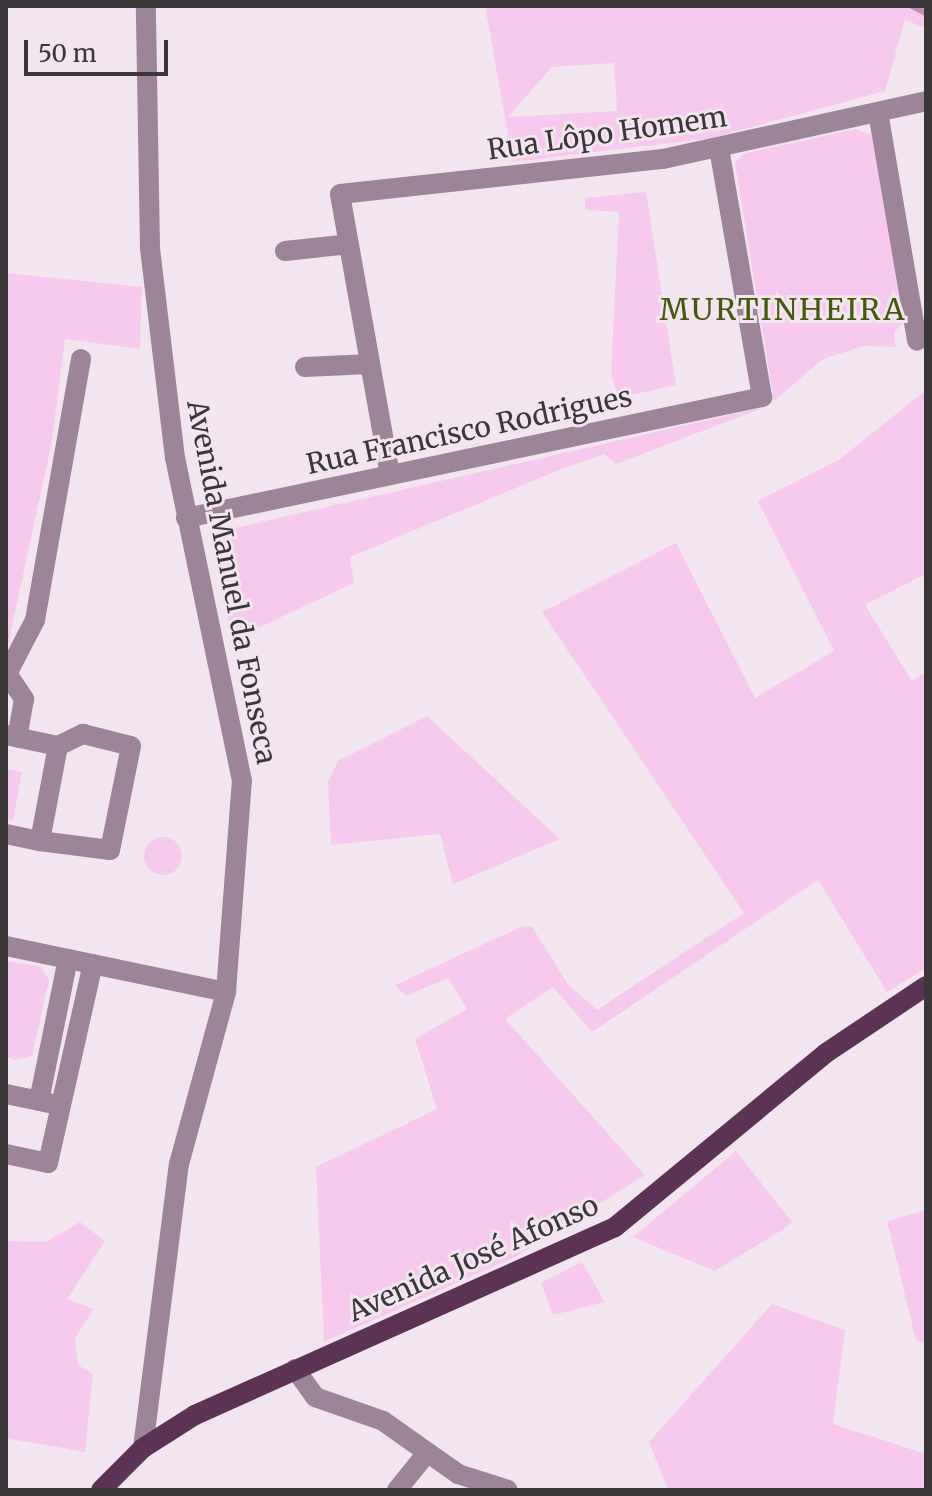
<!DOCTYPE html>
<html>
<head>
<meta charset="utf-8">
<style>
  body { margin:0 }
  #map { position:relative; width:932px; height:1496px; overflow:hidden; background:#f2e5ef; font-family:Merriweather,serif }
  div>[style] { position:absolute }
  .green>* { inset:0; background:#f8c9ee }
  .round { border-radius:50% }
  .stream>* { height:6px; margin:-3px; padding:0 3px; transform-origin:3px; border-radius:3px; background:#c48bb9 }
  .minor>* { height:20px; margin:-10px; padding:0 10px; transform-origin:10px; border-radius:10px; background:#9e8498 }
  .major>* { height:20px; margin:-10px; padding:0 10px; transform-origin:10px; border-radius:10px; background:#5c3255 }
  span { translate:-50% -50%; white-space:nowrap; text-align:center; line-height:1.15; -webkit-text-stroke:6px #f2e5ef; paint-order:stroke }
  .street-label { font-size:28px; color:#3b363a }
  .neighbourhood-label { font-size:30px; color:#45580b; letter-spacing:2px }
  .frame { position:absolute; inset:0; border:8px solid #3b363a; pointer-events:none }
  .scale { position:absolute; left:24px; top:40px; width:144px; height:36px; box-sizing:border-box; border:4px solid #3b363a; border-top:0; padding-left:10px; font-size:24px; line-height:28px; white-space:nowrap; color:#3b363a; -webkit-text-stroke:6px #f2e5ef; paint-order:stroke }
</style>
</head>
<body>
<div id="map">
  <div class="green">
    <i style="clip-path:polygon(evenodd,485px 6px,926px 6px,926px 28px,905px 20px,885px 91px,711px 138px,513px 162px,485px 6px,614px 63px,617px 111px,508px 117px,552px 67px,614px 63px)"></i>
    <i style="clip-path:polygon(856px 129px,873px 136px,906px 321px,894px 332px,896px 347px,864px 346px,823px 359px,774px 401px,735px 163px,743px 154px)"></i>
    <i style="clip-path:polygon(646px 192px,676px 385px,618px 398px,611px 373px,619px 212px,585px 210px,585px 198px)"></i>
    <i style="clip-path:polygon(6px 273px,142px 287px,140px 349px,65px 339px,52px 441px,6px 654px)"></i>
    <i style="clip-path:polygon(926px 390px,926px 574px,865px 605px,912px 681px,926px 672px,926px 968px,887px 992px,818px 880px,592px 1032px,553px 987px,505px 1019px,645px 1175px,515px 1257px,324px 1342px,316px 1167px,437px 1109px,415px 1039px,467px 1009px,448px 978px,406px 996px,395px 985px,523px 926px,532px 927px,568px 984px,597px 1010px,744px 913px,542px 612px,676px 543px,755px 698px,834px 651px,758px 501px,840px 459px)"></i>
    <i style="clip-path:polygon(765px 407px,616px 464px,604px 454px,559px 470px,350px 557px,354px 583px,232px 640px,215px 550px,226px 530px)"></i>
    <i style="clip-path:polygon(427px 716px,560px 839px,453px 884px,440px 834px,331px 845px,328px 782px,338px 761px)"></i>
    <i style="clip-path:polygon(6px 769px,22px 772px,13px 821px,6px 820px)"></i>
    <i class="round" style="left:144px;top:837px;width:38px;height:38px"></i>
    <i style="clip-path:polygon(6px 961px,41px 967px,49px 980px,32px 1056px,15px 1060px,6px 1057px)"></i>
    <i style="clip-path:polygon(736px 1151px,792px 1222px,782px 1230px,715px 1271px,633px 1237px)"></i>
    <i style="clip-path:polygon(926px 1210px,926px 1344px,916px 1340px,887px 1221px)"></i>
    <i style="clip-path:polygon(80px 1222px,105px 1241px,67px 1299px,94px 1309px,75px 1338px,78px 1365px,93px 1374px,85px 1452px,6px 1438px,6px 1241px,45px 1242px)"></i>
    <i style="clip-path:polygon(582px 1262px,605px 1302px,553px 1315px,541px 1283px)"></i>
    <i style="clip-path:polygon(772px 1304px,845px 1330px,833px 1424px,926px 1454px,926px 1490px,668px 1490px,649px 1442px)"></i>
  </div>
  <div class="stream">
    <i style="left:912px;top:6px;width:16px;rotate:27deg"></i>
  </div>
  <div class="minor">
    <i style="left:878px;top:112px;width:232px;rotate:80.3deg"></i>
    <i style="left:285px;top:251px;width:64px;rotate:-6.2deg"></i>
    <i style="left:305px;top:367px;width:65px;rotate:-2.6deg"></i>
    <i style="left:390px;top:475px;width:285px;rotate:-100.1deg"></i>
    <i style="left:340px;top:194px;width:325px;rotate:-6.2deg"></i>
    <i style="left:663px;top:159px;width:269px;rotate:-12.4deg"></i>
    <i style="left:186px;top:518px;width:589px;rotate:-11.86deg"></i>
    <i style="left:762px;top:397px;width:252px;rotate:-99.8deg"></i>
    <i style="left:8px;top:675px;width:29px;rotate:56deg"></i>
    <i style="left:24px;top:699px;width:39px;rotate:100deg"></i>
    <i style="left:6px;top:676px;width:63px;rotate:-62.6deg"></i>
    <i style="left:35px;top:620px;width:265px;rotate:-80deg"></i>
    <i style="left:6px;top:735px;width:53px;rotate:11.9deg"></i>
    <i style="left:58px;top:746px;width:28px;rotate:-26deg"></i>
    <i style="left:83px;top:734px;width:49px;rotate:14deg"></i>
    <i style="left:131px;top:746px;width:106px;rotate:101.4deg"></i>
    <i style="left:110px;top:850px;width:71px;rotate:-172.7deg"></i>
    <i style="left:40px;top:841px;width:97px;rotate:-79.3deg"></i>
    <i style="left:6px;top:834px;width:35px;rotate:12deg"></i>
    <i style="left:6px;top:946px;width:225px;rotate:11.8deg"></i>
    <i style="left:6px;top:1094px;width:44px;rotate:11.8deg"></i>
    <i style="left:39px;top:1101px;width:145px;rotate:-78.5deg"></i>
    <i style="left:6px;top:1154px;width:43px;rotate:12.1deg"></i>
    <i style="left:48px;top:1163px;width:204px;rotate:-77.3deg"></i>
    <i style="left:295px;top:1369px;width:34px;rotate:54deg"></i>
    <i style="left:315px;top:1397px;width:72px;rotate:19.4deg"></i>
    <i style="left:383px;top:1421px;width:92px;rotate:35.2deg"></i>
    <i style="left:458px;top:1474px;width:52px;rotate:17.7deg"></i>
    <i style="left:143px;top:1448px;width:286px;rotate:-82.8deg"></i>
    <i style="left:179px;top:1164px;width:178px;rotate:-74.7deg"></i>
    <i style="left:226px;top:992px;width:212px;rotate:-85.7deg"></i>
    <i style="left:242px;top:781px;width:330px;rotate:-101.7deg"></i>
    <i style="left:175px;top:458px;width:212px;rotate:-96.8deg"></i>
    <i style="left:150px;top:247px;width:241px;rotate:-91deg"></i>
    <i style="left:397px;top:1490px;width:46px;rotate:-51.1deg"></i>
  </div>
  <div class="major">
    <i style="left:101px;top:1490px;width:59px;rotate:-45deg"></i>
    <i style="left:143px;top:1448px;width:62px;rotate:-32.4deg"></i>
    <i style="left:195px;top:1415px;width:460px;rotate:-24.1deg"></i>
    <i style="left:615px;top:1227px;width:273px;rotate:-39.5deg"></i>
    <i style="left:826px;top:1053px;width:120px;rotate:-33.8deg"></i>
  </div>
  <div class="street-label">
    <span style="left:607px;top:133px;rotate:-8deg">Rua Lôpo Homem</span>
    <span style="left:469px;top:430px;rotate:-12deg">Rua Francisco Rodrigues</span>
    <span style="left:232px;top:582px;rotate:79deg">Avenida Manuel da Fonseca</span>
    <span style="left:473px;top:1258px;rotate:-24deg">Avenida José Afonso</span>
  </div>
  <div class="neighbourhood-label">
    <span style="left:783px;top:309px">MURTINHEIRA</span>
  </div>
  <div class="frame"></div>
  <div class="scale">50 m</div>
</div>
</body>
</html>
